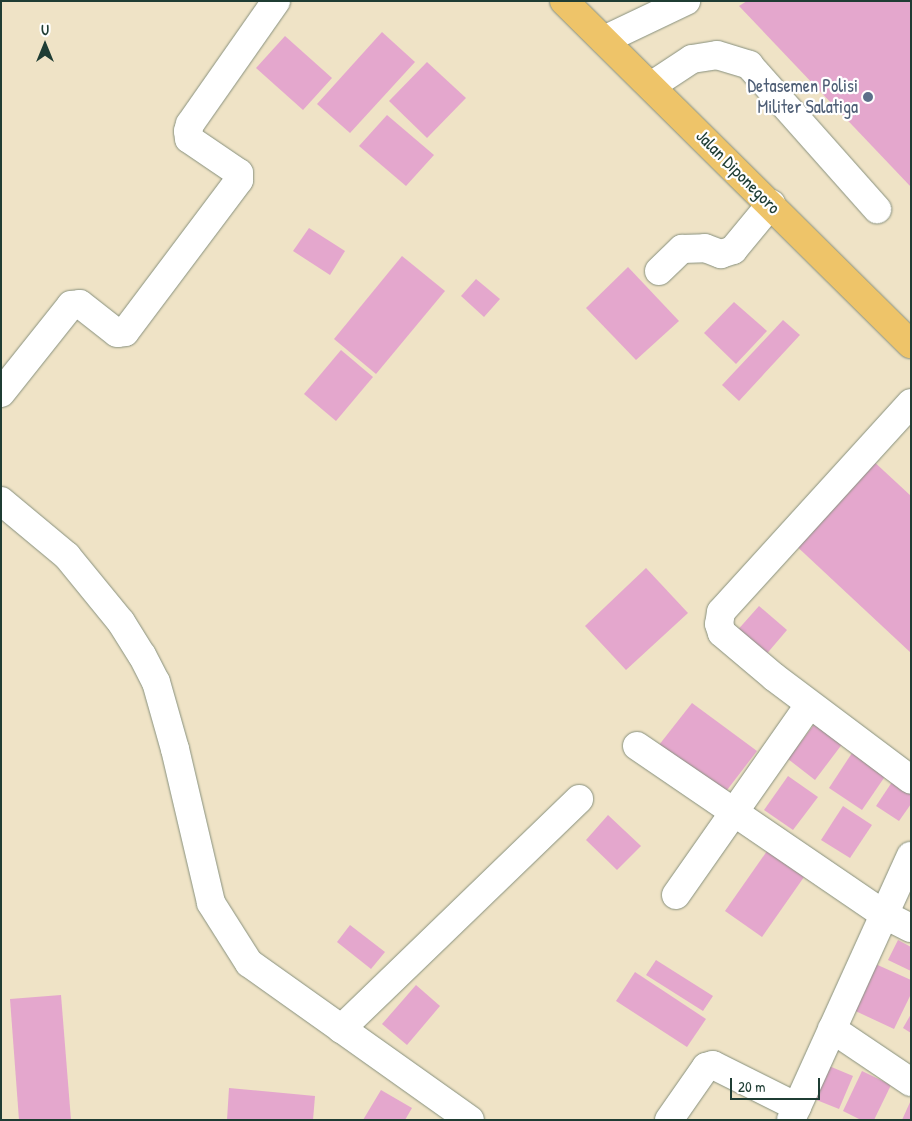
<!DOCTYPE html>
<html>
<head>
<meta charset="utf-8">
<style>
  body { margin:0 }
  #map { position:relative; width:912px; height:1121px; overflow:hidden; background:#efe3c6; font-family:"Patrick Hand",sans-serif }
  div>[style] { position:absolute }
  .building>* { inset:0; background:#e4a7cd }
  .roads { filter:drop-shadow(0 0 1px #87907d) drop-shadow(0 0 1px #87907d) }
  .minor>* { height:28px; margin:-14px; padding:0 14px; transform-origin:14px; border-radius:14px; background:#fff }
  .major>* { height:28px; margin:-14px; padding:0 14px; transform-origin:14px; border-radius:14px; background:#eec469 }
  .dots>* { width:14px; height:14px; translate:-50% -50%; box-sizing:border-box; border:2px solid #fff; border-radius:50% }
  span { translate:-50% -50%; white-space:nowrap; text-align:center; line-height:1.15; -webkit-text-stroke:4.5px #fff; paint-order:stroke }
  .service-label { font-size:18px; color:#4e5e75 }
  .right { translate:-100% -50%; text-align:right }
  .street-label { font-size:18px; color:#1f3d34 }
  .frame { position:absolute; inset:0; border:2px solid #1f3d34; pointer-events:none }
  .north { position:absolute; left:20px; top:20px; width:50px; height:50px; -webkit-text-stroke:4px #fff; paint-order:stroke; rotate:0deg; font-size:14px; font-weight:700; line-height:20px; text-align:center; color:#1f3d34 }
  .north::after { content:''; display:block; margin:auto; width:18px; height:22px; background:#1f3d34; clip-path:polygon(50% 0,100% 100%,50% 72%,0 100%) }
  .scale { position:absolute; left:730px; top:1078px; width:90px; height:22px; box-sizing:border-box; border:2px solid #1f3d34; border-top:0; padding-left:6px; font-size:15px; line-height:18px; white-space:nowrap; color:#1f3d34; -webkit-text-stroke:4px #fff; paint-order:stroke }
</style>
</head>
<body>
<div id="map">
  <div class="building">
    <i style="clip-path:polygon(747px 1px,911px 1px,911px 187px,739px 6px)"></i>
    <i style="clip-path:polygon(382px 32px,415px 62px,350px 133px,317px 104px)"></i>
    <i style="clip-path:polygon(285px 36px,332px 78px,303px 110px,256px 68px)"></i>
    <i style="clip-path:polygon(427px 62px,466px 98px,427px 138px,389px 101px)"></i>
    <i style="clip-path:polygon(387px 115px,434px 155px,406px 186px,359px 146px)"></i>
    <i style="clip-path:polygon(309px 228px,345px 251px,330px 275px,293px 251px)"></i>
    <i style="clip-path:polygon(402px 256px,445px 291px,376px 374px,334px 339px)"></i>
    <i style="clip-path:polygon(628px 267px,679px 321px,636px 360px,586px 308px)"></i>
    <i style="clip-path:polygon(476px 279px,500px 299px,484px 317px,461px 296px)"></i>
    <i style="clip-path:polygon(734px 302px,767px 331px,736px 364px,704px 333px)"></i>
    <i style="clip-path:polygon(783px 320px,800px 335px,739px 401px,722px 385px)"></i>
    <i style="clip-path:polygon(341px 350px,373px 377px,336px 421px,304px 394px)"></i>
    <i style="clip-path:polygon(870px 458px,911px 496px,911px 653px,791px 541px)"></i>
    <i style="clip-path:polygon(646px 568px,688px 613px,626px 670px,585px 626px)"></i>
    <i style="clip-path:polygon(759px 606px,787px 630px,764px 657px,735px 633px)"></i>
    <i style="clip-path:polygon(692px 703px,757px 751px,724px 794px,659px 745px)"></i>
    <i style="clip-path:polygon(816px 722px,843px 743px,815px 780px,788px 759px)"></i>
    <i style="clip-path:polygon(852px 753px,886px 775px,862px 810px,829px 788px)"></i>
    <i style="clip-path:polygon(788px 776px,818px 797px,793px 830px,764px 810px)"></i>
    <i style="clip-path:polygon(894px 779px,911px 790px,911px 804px,899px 821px,876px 806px)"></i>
    <i style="clip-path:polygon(843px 806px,872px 825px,850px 858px,821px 840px)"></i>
    <i style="clip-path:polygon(608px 815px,641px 846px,617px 870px,586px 840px)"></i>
    <i style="clip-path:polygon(767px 851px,804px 877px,762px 937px,725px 911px)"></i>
    <i style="clip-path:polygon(350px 925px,385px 952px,371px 969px,337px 942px)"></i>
    <i style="clip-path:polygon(898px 940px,911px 947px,911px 971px,888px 960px)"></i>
    <i style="clip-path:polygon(656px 960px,713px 996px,703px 1011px,646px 975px)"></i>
    <i style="clip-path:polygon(871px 962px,911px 980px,911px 994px,894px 1029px,849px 1008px)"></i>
    <i style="clip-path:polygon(635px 972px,706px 1019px,687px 1047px,616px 1001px)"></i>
    <i style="clip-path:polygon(416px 985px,440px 1006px,407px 1045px,382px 1024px)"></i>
    <i style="clip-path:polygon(61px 995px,71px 1120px,19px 1120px,10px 999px)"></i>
    <i style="clip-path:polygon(911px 1014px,911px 1033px,903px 1028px)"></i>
    <i style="clip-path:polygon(829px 1066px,853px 1076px,839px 1109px,814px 1099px)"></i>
    <i style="clip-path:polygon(862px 1071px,891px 1085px,874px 1120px,861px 1120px,843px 1111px)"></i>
    <i style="clip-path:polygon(229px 1088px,315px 1096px,313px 1120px,227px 1120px)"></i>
    <i style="clip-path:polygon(381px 1090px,412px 1108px,405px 1120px,363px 1120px)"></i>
    <i style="clip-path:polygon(911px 1100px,911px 1120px,902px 1120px)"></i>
  </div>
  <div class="roads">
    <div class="minor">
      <i style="left:604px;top:40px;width:91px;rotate:-25.4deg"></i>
      <i style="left:651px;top:86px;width:49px;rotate:-33.4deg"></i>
      <i style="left:692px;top:59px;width:25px;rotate:-9deg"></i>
      <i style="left:717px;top:55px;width:34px;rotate:17deg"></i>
      <i style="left:749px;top:65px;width:193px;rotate:48.4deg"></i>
      <i style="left:659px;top:271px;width:32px;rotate:-44deg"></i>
      <i style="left:682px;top:249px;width:23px;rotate:-2deg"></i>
      <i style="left:705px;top:248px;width:17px;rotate:21deg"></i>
      <i style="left:721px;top:254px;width:13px;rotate:-18deg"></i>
      <i style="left:733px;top:250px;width:60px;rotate:-50.4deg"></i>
      <i style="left:1px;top:393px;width:112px;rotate:-51.5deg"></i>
      <i style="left:71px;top:305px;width:9px;rotate:-6deg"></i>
      <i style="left:80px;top:304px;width:47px;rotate:38.1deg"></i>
      <i style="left:117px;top:333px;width:8px;rotate:-7deg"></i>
      <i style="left:125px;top:332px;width:190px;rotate:-53.1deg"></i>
      <i style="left:239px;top:180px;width:7px;rotate:-90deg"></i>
      <i style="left:239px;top:173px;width:60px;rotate:-145.8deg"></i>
      <i style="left:189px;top:139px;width:8px;rotate:-97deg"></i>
      <i style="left:188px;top:131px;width:7px;rotate:-74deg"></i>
      <i style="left:190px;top:124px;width:150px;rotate:-55deg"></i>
      <i style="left:911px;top:403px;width:282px;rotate:132.3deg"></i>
      <i style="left:721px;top:612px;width:12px;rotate:99deg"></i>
      <i style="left:719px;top:624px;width:9px;rotate:72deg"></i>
      <i style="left:722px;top:633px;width:68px;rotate:40.2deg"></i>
      <i style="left:774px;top:677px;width:171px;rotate:36.9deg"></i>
      <i style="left:1px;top:501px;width:86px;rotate:39.8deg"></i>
      <i style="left:67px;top:556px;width:85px;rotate:50.7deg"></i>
      <i style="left:121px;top:622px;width:39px;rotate:58deg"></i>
      <i style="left:142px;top:655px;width:30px;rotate:63deg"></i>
      <i style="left:156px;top:682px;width:70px;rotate:74.2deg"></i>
      <i style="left:175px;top:749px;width:158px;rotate:76.8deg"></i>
      <i style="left:211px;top:903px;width:71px;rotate:57.7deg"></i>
      <i style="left:249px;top:963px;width:271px;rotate:35.4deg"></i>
      <i style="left:637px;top:746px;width:298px;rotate:34.3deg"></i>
      <i style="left:883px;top:914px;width:31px;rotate:27deg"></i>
      <i style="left:676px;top:895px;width:232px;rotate:-55deg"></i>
      <i style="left:341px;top:1029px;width:331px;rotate:-44deg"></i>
      <i style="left:832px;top:1029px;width:95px;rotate:33.9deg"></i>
      <i style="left:669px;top:1120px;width:65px;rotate:-55.1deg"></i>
      <i style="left:706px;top:1067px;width:7px;rotate:-16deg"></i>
      <i style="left:713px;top:1065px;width:94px;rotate:26.6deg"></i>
      <i style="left:791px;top:1120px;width:290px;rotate:-65.6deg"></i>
    </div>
    <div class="major">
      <i style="left:564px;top:1px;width:488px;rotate:44.7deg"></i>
    </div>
  </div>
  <div class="dots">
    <i style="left:868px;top:97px;background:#5c6f8a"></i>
  </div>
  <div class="service-label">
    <span class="right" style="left:858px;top:97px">Detasemen Polisi<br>Militer Salatiga</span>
  </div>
  <div class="street-label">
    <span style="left:738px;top:172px;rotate:45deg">Jalan Diponegoro</span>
  </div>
  <div class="frame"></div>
  <div class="north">U</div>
  <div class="scale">20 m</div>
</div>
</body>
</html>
